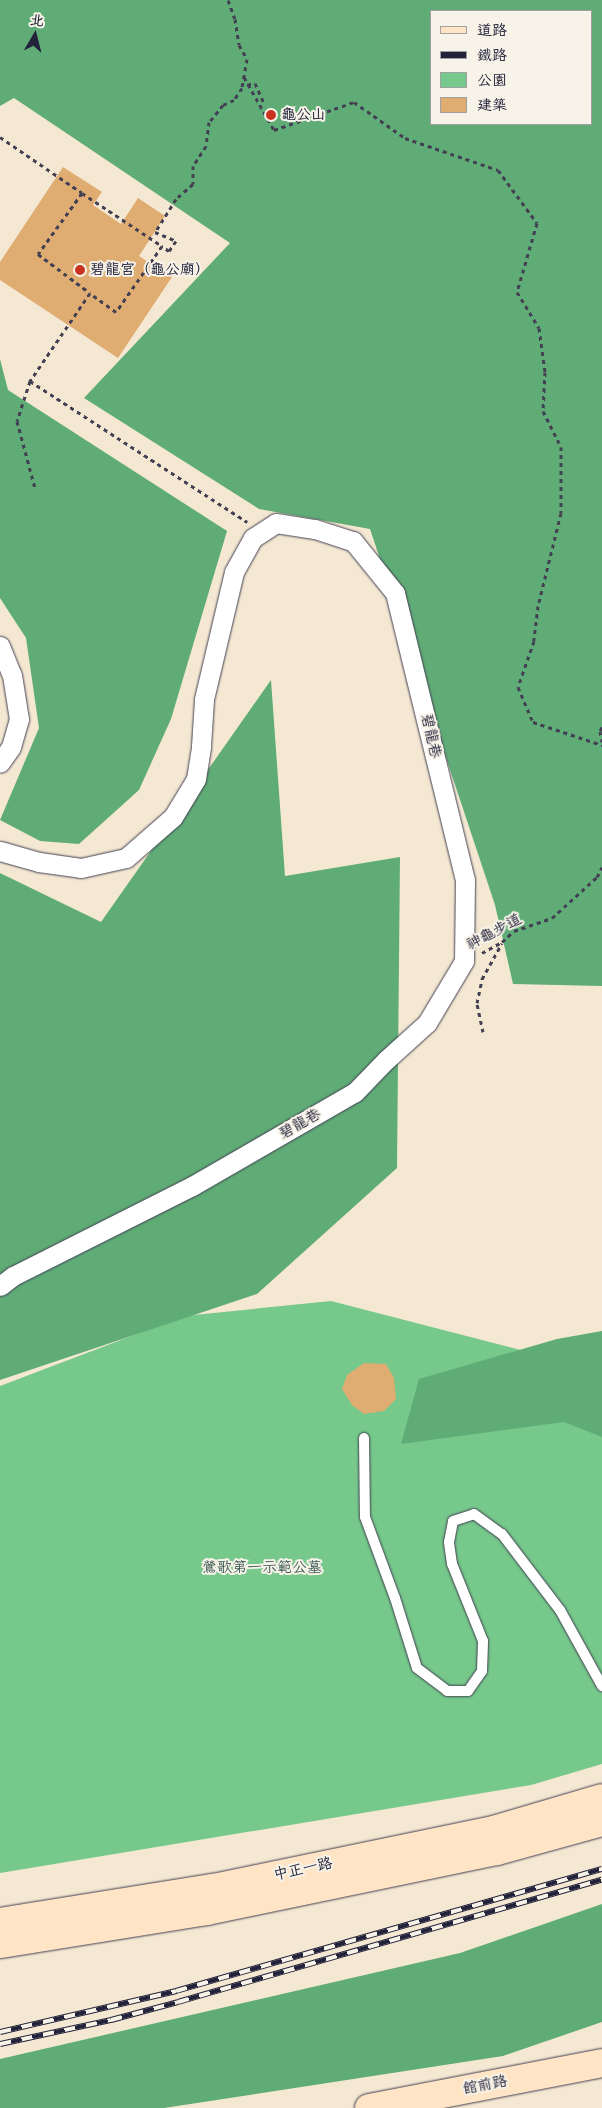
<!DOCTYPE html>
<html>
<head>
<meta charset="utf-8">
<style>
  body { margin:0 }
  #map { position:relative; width:602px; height:2108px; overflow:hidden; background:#f5e8d3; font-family:"Shantell Sans","LXGW WenKai TC",sans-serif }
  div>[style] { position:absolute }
  .green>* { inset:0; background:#76c88b }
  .forest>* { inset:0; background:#60ac77 }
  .building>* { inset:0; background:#dfad71 }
  .path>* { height:3px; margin-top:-1.5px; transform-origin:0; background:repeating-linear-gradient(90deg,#424052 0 4px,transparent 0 8px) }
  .roads { filter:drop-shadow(0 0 1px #424052) drop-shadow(0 0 1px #424052) }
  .lane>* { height:10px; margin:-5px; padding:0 5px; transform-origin:5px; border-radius:5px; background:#fff }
  .street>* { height:19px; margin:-9.5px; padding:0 9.5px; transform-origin:9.5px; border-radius:9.5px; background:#fff }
  .secondary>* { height:28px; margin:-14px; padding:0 14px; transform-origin:14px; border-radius:14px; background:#ffe4c6 }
  .rail>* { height:5.5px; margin-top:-2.75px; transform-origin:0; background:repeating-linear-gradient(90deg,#f7f3e8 0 11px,#22223b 0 22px); box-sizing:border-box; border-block:1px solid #22223b }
  .dots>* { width:14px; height:14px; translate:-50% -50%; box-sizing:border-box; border:2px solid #f7f3e8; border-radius:50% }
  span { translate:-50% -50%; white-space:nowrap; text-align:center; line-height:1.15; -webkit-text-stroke:4px #f7f3e8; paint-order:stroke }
  .poi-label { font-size:15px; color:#22223b }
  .left { translate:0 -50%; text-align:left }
  .street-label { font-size:15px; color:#22223b }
  .park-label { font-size:15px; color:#3f5c57 }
  .legend { position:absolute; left:430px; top:10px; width:162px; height:115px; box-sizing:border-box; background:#f7f3e8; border:1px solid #a29fa3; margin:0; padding:6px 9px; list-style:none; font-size:15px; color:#22223b }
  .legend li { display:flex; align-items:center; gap:10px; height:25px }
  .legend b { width:25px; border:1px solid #a29fa3 }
  .north { position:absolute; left:10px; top:10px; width:50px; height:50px; -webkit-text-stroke:4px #f7f3e8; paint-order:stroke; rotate:8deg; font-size:14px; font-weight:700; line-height:20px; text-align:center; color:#22223b }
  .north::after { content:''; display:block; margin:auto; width:18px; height:22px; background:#22223b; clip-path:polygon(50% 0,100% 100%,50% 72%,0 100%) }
</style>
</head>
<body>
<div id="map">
  <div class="green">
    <i style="clip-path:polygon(331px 1301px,602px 1371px,602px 1764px,531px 1785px,0 1873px,0 1386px,184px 1316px)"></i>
  </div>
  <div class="forest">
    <i style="clip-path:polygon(evenodd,0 0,602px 0,602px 986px,513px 984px,495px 905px,370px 529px,259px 509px,84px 398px,230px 243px,14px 98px,0 106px,0 0,431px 11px,591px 11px,591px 124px,431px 124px,431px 11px)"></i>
    <i style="clip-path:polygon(0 359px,8px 390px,227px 531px,171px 719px,139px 790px,79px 844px,40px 841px,0 820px,39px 728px,26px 638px,0 598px)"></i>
    <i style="clip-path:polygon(271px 680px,285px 876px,400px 857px,397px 1168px,257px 1294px,0 1380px,0 873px,101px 922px)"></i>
    <i style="clip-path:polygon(602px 1331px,602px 1437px,564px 1422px,401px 1444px,419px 1379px,557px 1339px)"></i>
    <i style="clip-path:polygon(602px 1904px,602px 2022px,503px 2056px,164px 2108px,0 2108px,0 2059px,460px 1953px)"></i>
  </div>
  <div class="building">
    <i style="clip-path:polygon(63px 167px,102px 192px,93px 205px,121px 224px,138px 198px,165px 216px,139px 256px,172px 277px,118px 358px,0 280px,0 262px)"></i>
    <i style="clip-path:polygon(364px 1363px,386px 1364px,394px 1378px,396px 1399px,384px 1411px,364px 1414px,352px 1405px,342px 1389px,347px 1375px)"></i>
  </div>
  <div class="path">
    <i style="left:228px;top:0;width:20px;rotate:70deg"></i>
    <i style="left:235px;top:19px;width:26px;rotate:81deg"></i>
    <i style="left:239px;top:45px;width:16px;rotate:60deg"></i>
    <i style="left:247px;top:59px;width:29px;rotate:100deg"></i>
    <i style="left:242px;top:88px;width:14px;rotate:124deg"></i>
    <i style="left:234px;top:100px;width:12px;rotate:156deg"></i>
    <i style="left:223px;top:105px;width:22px;rotate:129deg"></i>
    <i style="left:209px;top:122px;width:24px;rotate:97deg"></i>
    <i style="left:206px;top:146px;width:24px;rotate:123deg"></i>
    <i style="left:193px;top:166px;width:18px;rotate:90deg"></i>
    <i style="left:193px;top:184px;width:23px;rotate:139deg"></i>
    <i style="left:176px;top:199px;width:39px;rotate:122deg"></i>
    <i style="left:155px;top:232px;width:23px;rotate:23deg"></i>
    <i style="left:176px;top:241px;width:12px;rotate:125deg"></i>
    <i style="left:169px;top:251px;width:9px;rotate:-144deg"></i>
    <i style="left:162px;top:246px;width:80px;rotate:124.9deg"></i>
    <i style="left:116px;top:312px;width:32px;rotate:-144deg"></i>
    <i style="left:90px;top:293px;width:107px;rotate:124.3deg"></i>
    <i style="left:30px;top:381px;width:259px;rotate:33deg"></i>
    <i style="left:244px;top:77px;width:61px;rotate:60.5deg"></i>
    <i style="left:274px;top:130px;width:85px;rotate:-19.3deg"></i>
    <i style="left:354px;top:102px;width:62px;rotate:35.2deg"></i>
    <i style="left:405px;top:138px;width:98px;rotate:19deg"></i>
    <i style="left:498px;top:170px;width:66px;rotate:53.7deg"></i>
    <i style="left:537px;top:223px;width:72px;rotate:106.2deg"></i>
    <i style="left:517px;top:292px;width:42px;rotate:58.6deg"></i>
    <i style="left:539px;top:328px;width:44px;rotate:82.2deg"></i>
    <i style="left:545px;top:372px;width:39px;rotate:93deg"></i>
    <i style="left:543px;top:411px;width:40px;rotate:63.4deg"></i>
    <i style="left:561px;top:447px;width:66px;rotate:90deg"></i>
    <i style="left:561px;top:513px;width:96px;rotate:103.9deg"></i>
    <i style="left:538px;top:606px;width:35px;rotate:97deg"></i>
    <i style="left:534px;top:641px;width:49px;rotate:109.2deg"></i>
    <i style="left:518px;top:687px;width:38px;rotate:67deg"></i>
    <i style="left:533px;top:722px;width:73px;rotate:18.4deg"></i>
    <i style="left:247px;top:85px;width:8px;rotate:-14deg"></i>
    <i style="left:255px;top:83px;width:22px;rotate:66deg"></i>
    <i style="left:0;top:137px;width:99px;rotate:34.3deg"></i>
    <i style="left:82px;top:193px;width:75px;rotate:125.8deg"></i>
    <i style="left:38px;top:254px;width:65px;rotate:36.9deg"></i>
    <i style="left:82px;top:193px;width:96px;rotate:33.5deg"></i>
    <i style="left:30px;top:381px;width:42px;rotate:108deg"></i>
    <i style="left:17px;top:421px;width:69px;rotate:75deg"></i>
    <i style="left:602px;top:727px;width:4px;rotate:117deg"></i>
    <i style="left:600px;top:731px;width:11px;rotate:80deg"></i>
    <i style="left:482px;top:953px;width:23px;rotate:-29deg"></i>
    <i style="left:502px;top:942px;width:16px;rotate:-43deg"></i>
    <i style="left:514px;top:931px;width:40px;rotate:-18.9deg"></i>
    <i style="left:552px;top:918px;width:61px;rotate:-42.3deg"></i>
    <i style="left:597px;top:877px;width:11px;rotate:-63deg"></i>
    <i style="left:483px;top:1032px;width:30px;rotate:-102deg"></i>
    <i style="left:477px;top:1003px;width:25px;rotate:-78deg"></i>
    <i style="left:482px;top:979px;width:41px;rotate:-60.9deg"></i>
  </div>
  <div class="roads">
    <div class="lane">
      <i style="left:364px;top:1438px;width:79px;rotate:89.3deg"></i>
      <i style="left:365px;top:1517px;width:86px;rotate:69.7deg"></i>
      <i style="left:395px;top:1598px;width:73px;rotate:72.6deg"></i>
      <i style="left:417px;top:1668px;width:38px;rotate:37deg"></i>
      <i style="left:447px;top:1691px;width:21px"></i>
      <i style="left:468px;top:1691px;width:24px;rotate:-55deg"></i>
      <i style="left:482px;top:1671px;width:30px;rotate:-88deg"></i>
      <i style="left:483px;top:1641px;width:83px;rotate:-111.9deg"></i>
      <i style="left:452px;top:1564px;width:22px;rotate:-98deg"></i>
      <i style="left:449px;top:1542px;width:21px;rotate:-79deg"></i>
      <i style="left:453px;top:1521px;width:22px;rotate:-18deg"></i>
      <i style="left:474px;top:1514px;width:34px;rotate:36deg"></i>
      <i style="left:502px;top:1534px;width:96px;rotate:52.7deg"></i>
      <i style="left:560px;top:1610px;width:87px;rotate:61.1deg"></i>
    </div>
    <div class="street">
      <i style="left:0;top:646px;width:31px;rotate:68deg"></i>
      <i style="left:12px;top:675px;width:45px;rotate:81deg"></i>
      <i style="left:19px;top:719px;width:29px;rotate:106deg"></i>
      <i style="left:11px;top:747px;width:19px;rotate:125deg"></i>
      <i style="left:0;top:851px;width:41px;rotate:15.8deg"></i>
      <i style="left:39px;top:862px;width:42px;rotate:8.1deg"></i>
      <i style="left:81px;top:868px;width:46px;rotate:-12.5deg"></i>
      <i style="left:126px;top:858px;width:62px;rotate:-41.1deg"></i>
      <i style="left:173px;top:817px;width:44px;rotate:-58.8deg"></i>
      <i style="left:196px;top:779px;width:33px;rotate:-81deg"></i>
      <i style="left:201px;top:746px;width:47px;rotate:-86.3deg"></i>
      <i style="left:204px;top:699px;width:130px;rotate:-76.7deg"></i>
      <i style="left:234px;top:572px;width:39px;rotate:-61deg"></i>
      <i style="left:253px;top:538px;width:27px;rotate:-33deg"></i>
      <i style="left:276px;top:523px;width:39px;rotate:9deg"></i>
      <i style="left:315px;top:529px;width:40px;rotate:18deg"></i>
      <i style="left:353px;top:541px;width:67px;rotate:51.1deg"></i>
      <i style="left:395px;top:593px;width:295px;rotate:76.3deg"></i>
      <i style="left:465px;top:880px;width:81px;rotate:90.7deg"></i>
      <i style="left:464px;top:961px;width:72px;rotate:120.8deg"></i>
      <i style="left:427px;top:1023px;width:55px;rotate:137.9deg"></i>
      <i style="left:386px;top:1060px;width:45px;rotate:134.1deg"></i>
      <i style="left:355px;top:1092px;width:188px;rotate:150deg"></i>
      <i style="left:192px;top:1186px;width:200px;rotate:153.3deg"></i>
      <i style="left:13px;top:1276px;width:16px;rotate:142deg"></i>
    </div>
    <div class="secondary">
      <i style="left:0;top:1922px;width:216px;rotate:-9.1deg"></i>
      <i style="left:213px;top:1888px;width:290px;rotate:-11.7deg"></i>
      <i style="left:497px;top:1829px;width:109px;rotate:-16.4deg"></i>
      <i style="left:0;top:1944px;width:210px;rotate:-9.1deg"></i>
      <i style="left:207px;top:1911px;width:296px;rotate:-11.7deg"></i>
      <i style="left:497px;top:1851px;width:109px;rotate:-15.4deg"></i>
      <i style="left:369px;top:2108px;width:237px;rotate:-10.9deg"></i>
    </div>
  </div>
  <div class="rail">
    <i style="left:0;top:2032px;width:181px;rotate:-13.1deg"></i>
    <i style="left:176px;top:1991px;width:443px;rotate:-16deg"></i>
    <i style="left:0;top:2044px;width:114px;rotate:-12.2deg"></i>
    <i style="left:111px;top:2020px;width:69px;rotate:-15deg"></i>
    <i style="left:178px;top:2002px;width:441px;rotate:-16.1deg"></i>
  </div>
  <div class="dots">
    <i style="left:271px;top:115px;background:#c8321e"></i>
    <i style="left:80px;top:270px;background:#c8321e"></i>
  </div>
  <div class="poi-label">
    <span class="left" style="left:281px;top:115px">龜公山</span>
    <span class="left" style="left:90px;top:270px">碧龍宮（龜公廟）</span>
  </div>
  <div class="street-label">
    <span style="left:431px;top:736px;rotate:77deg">碧龍巷</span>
    <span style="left:494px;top:932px;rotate:-28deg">神龜步道</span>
    <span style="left:300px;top:1124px;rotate:-30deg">碧龍巷</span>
    <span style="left:303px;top:1869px;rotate:-12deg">中正一路</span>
    <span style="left:485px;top:2085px;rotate:-11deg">館前路</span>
  </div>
  <div class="park-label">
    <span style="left:262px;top:1568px">鶯歌第一示範公墓</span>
  </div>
  <ul class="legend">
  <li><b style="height:6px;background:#ffe4c6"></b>道路</li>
  <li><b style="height:6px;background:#22223b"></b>鐵路</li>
  <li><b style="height:14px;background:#76c88b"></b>公園</li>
  <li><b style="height:14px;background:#dfad71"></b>建築</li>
  </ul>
  <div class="north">北</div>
</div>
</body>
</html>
